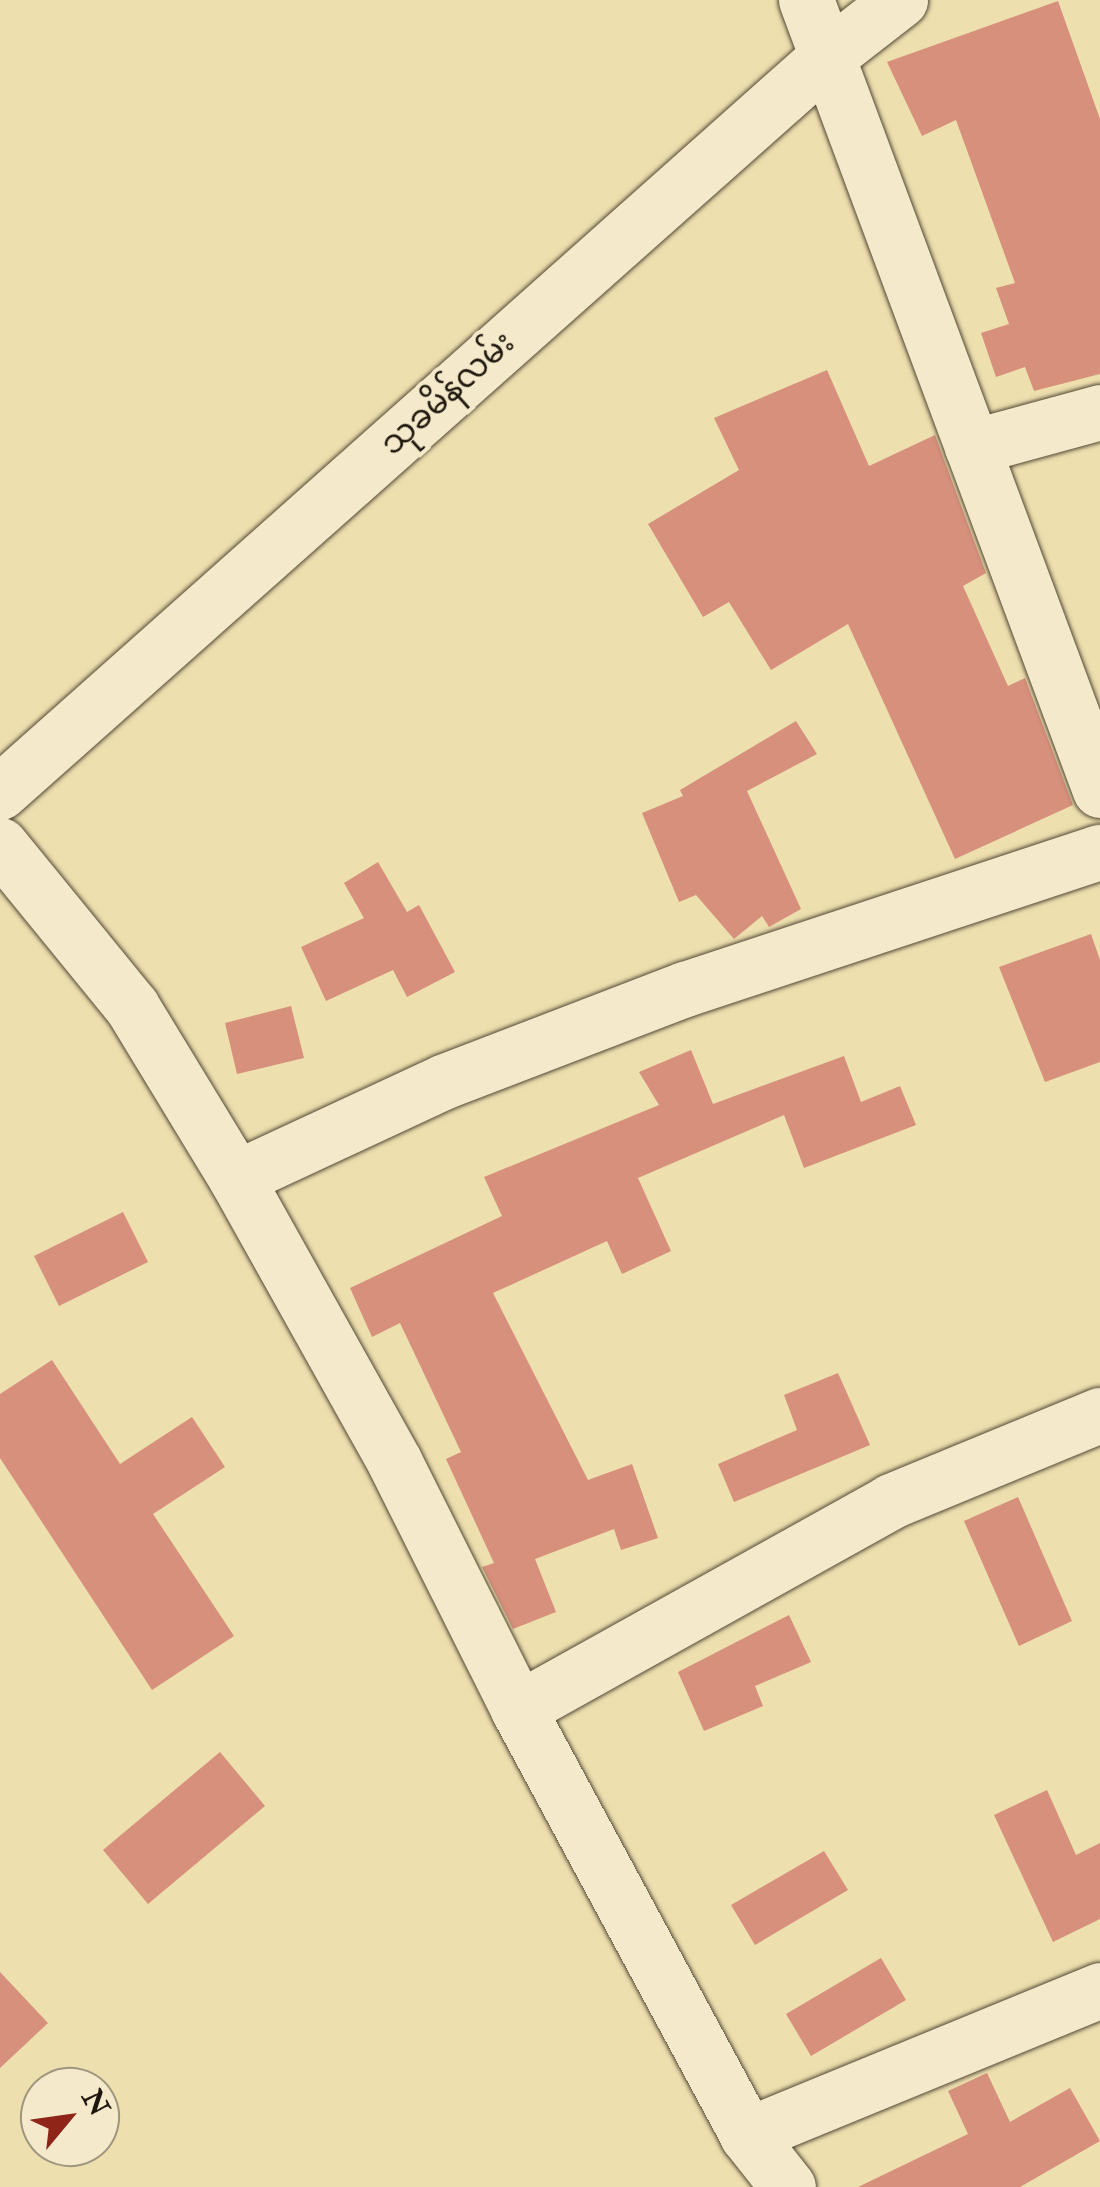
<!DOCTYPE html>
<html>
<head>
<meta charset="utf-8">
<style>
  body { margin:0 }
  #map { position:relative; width:1100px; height:2187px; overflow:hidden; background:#eedfaf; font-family:"IM FELL Double Pica","Noto Sans Myanmar",serif }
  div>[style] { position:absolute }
  .building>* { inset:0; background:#d6907c }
  .roads { filter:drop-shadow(0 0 2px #534936) drop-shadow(0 0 2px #534936) }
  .minor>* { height:55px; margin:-27.5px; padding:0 27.5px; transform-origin:27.5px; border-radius:27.5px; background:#f4eacb }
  span { translate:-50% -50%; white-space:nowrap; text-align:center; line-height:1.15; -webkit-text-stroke:8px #f4eacb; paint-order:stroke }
  .street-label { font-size:32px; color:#1f170d }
  .north { position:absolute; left:20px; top:2067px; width:100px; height:100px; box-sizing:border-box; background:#f4eacb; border:2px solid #9f967f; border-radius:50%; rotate:61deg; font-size:28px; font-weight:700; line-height:40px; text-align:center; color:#1f170d }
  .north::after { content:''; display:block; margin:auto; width:35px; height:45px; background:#8f2418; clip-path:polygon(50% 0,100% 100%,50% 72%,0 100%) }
</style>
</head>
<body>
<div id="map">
  <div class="building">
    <i style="clip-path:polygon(1058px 1px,1100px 119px,1100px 374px,1034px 391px,1025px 367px,996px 377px,981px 333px,1009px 324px,996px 288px,1015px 283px,956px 120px,922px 136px,887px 62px)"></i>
    <i style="clip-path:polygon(827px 370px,869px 466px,935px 435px,986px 573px,963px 586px,1008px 686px,1025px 678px,1073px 805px,955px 859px,848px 624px,771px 670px,729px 602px,703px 617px,648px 524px,739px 470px,714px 418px)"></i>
    <i style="clip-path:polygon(796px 721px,817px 754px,747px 791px,801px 909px,769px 927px,762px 916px,734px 939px,696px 895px,679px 902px,642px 813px,683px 796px,680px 790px)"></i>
    <i style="clip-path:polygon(378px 862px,407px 912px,419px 905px,455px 972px,407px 997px,393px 970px,326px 1001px,301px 947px,364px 918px,344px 883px)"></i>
    <i style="clip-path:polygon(1091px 934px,1100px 960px,1100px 1062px,1045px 1082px,999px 967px)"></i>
    <i style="clip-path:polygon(291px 1006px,304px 1058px,237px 1074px,225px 1023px)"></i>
    <i style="clip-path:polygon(691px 1050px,713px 1104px,844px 1056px,861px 1102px,900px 1086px,916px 1125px,804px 1168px,784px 1115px,638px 1178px,671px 1251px,622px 1274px,607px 1241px,493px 1293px,588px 1480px,632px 1464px,658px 1538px,621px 1550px,614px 1529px,535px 1559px,556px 1612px,513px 1629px,482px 1567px,494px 1563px,446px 1459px,461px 1452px,400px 1323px,372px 1337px,350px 1288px,502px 1216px,484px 1177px,659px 1105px,639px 1072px)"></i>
    <i style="clip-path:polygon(123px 1212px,148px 1262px,59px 1306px,34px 1256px)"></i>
    <i style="clip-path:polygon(52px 1360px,120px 1464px,192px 1417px,225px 1467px,153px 1514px,234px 1636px,152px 1690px,0 1458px,0 1394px)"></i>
    <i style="clip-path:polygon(838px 1373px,870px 1445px,734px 1502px,718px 1464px,797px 1430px,784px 1395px)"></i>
    <i style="clip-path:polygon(1018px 1497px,1072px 1621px,1019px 1646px,964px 1521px)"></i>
    <i style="clip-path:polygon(789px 1615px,811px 1662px,755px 1686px,763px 1706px,704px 1731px,678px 1672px)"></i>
    <i style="clip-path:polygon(220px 1752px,265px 1806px,148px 1904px,103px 1850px)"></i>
    <i style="clip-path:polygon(1047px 1790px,1076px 1855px,1100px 1843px,1100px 1919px,1053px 1942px,994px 1815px)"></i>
    <i style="clip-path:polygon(824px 1851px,848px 1890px,755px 1945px,731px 1905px)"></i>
    <i style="clip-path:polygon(881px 1958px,906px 2000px,811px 2056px,786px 2014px)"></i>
    <i style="clip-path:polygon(0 1972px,48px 2023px,0 2068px)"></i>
    <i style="clip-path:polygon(987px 2073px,1010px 2122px,1070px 2088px,1100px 2141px,1020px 2187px,858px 2187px,968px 2134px,948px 2091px)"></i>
  </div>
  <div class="roads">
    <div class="minor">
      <i style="left:806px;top:0;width:843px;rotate:69.59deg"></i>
      <i style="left:972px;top:447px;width:133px;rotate:-15.3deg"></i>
      <i style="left:0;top:792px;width:1109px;rotate:-41.64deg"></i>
      <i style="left:829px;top:55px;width:90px;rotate:-37.8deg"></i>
      <i style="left:0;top:845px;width:209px;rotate:50.8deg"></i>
      <i style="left:132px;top:1007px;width:200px;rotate:58.7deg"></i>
      <i style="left:236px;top:1178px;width:326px;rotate:60.8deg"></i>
      <i style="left:395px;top:1463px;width:275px;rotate:63.4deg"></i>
      <i style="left:518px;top:1709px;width:484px;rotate:61.7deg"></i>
      <i style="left:747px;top:2135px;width:66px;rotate:51.7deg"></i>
      <i style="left:236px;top:1178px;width:230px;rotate:-24.9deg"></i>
      <i style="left:445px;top:1081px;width:257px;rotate:-21deg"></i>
      <i style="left:685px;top:989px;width:437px;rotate:-18.3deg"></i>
      <i style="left:518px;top:1709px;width:427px;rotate:-29.1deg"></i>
      <i style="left:891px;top:1501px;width:226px;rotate:-22.4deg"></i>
      <i style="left:747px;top:2135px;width:382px;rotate:-22.3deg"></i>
    </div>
  </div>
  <div class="street-label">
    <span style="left:448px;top:394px;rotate:-42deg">သုခမိန်လမ်း</span>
  </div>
  <div class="north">N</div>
</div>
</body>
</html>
